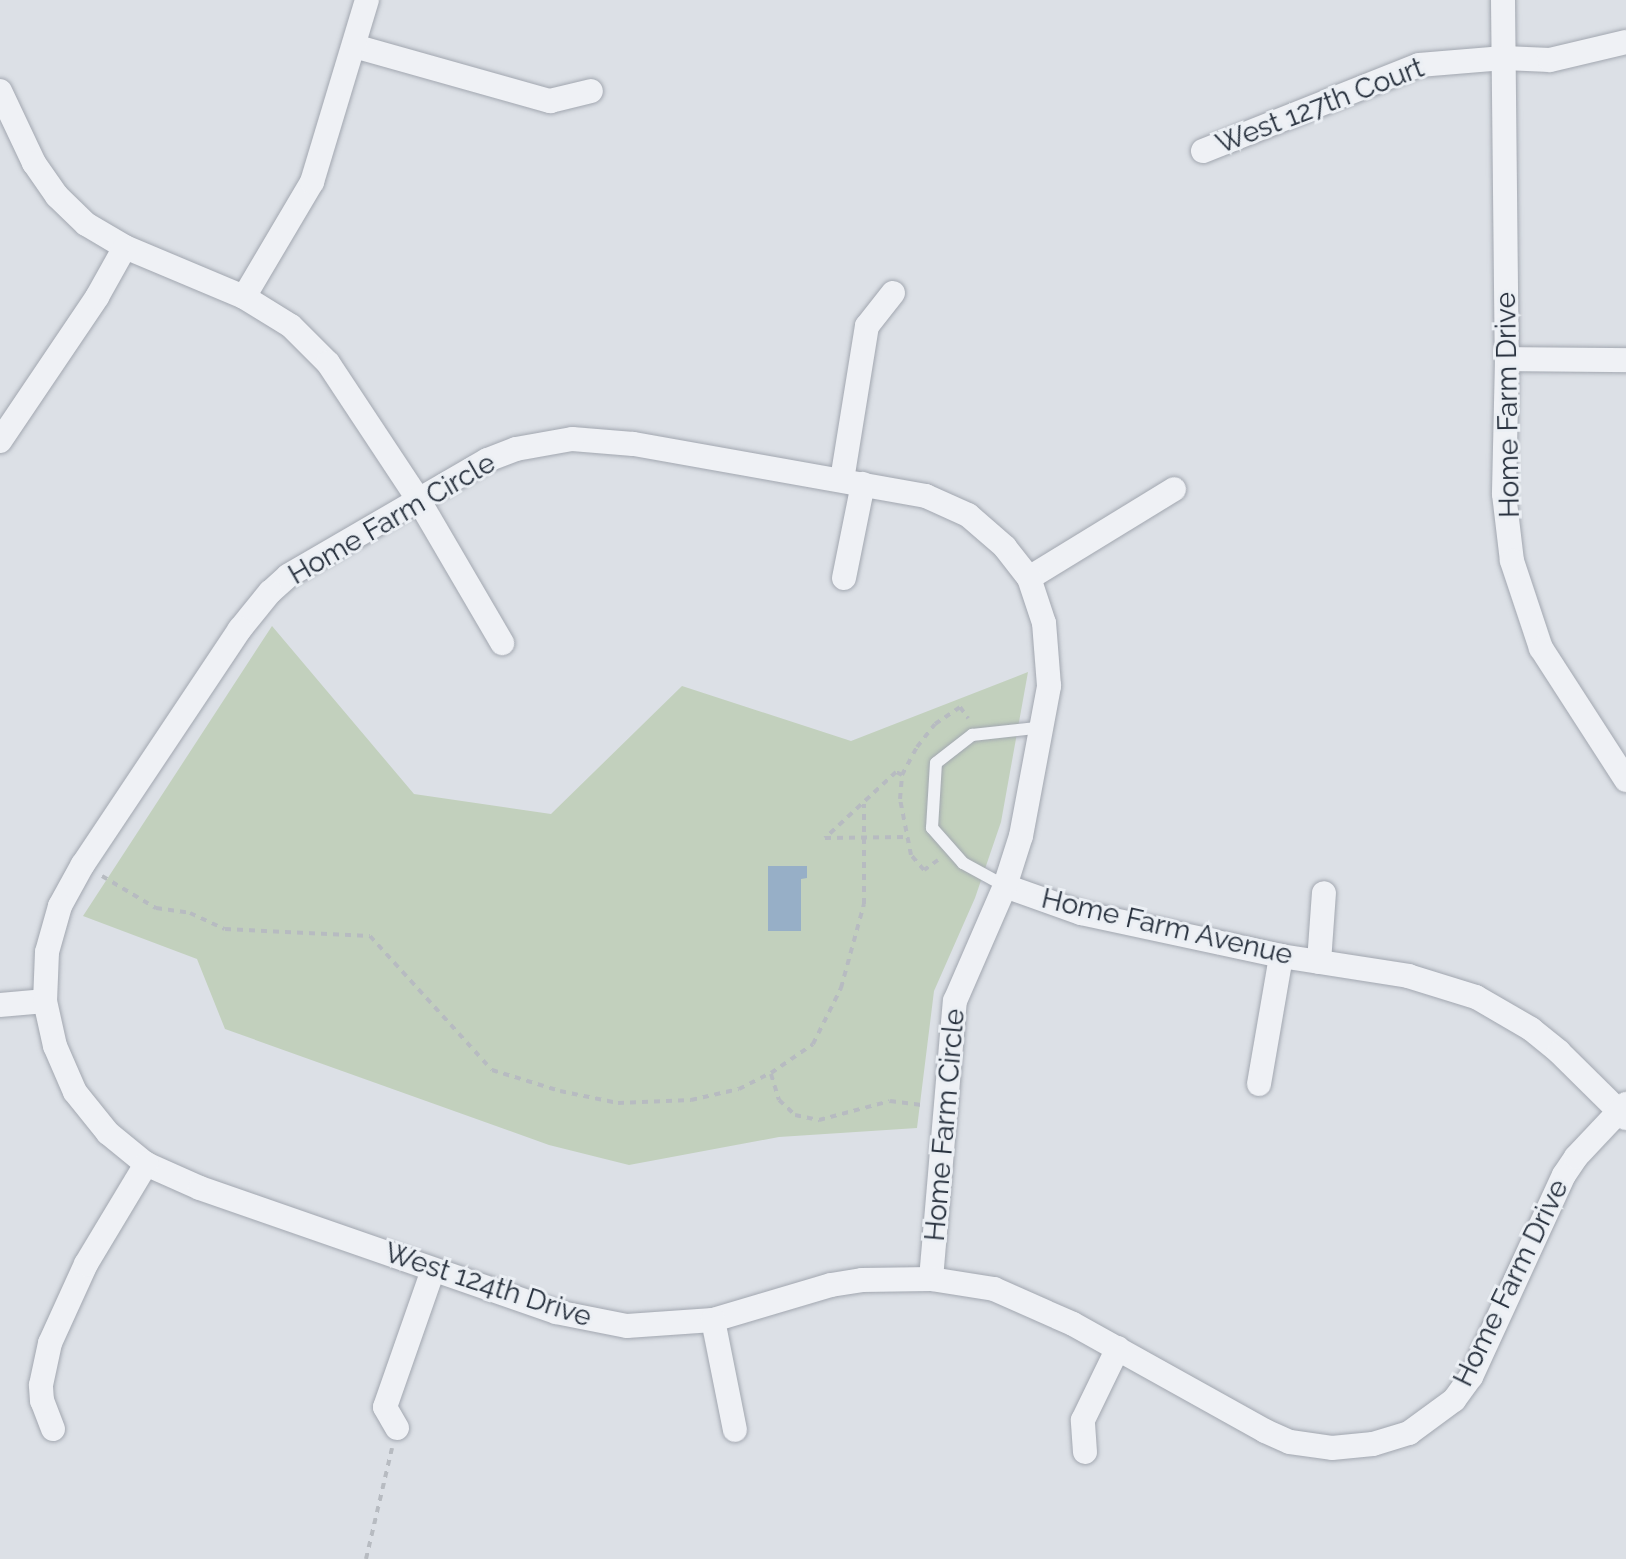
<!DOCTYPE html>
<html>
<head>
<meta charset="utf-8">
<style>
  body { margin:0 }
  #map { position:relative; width:1626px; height:1559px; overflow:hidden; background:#dce0e6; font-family:Raleway,sans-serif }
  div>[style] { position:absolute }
  .green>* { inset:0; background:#c2d0bd }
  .water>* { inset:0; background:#97afc7 }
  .path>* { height:4px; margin-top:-2px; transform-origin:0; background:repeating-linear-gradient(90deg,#b7bbc1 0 6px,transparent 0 12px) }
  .roads { filter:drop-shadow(0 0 2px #a2a7b0) drop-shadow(0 0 2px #a2a7b0) }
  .lane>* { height:12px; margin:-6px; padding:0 6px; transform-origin:6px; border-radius:6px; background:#eff1f5 }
  .street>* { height:24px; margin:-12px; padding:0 12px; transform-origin:12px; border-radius:12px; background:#eff1f5 }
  span { translate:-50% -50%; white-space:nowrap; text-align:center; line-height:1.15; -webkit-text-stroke:6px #ebeff4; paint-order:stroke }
  .street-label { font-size:28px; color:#262f3c }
</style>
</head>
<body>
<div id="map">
  <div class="green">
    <i style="clip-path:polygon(272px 626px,414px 794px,551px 814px,682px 686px,851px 741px,1028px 672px,1001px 822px,975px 898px,934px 991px,917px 1128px,779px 1137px,629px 1165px,549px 1145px,225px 1029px,197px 959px,83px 916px)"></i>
  </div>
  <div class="water">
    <i style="clip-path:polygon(807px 866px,807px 878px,801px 879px,801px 931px,768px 931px,768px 866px)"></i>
  </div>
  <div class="path">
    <i style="left:902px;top:775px;width:7px;rotate:-153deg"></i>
    <i style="left:896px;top:772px;width:97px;rotate:137.1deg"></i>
    <i style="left:825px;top:838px;width:81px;rotate:-0.7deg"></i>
    <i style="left:938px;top:860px;width:17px;rotate:144deg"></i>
    <i style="left:924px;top:870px;width:20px;rotate:-131deg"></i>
    <i style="left:911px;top:855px;width:57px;rotate:-101.1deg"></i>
    <i style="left:900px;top:799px;width:24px;rotate:-85deg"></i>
    <i style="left:902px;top:775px;width:32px;rotate:-62deg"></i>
    <i style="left:917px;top:747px;width:29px;rotate:-52deg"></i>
    <i style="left:935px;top:724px;width:30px;rotate:-34deg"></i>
    <i style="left:960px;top:707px;width:14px;rotate:54deg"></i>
    <i style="left:102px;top:876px;width:63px;rotate:30.7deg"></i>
    <i style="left:156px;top:908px;width:34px;rotate:8deg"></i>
    <i style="left:190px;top:913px;width:38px;rotate:25deg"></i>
    <i style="left:225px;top:929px;width:145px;rotate:2.8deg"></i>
    <i style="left:370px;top:936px;width:181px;rotate:47.7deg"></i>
    <i style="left:492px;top:1070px;width:71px;rotate:17.2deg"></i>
    <i style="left:560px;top:1091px;width:59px;rotate:11.7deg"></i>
    <i style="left:618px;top:1103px;width:73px;rotate:-2.4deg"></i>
    <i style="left:691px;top:1100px;width:49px;rotate:-12.9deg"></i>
    <i style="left:739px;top:1089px;width:36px;rotate:-27deg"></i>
    <i style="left:771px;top:1073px;width:51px;rotate:-34.6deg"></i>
    <i style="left:813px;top:1044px;width:63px;rotate:-63.4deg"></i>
    <i style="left:841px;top:988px;width:87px;rotate:-74.7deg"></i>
    <i style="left:864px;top:904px;width:100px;rotate:-90deg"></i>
    <i style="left:771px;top:1074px;width:27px;rotate:73deg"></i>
    <i style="left:779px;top:1100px;width:22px;rotate:43deg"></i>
    <i style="left:795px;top:1115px;width:25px;rotate:12deg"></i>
    <i style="left:819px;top:1120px;width:73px;rotate:-15deg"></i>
    <i style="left:890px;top:1101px;width:32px;rotate:7deg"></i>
    <i style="left:366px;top:1559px;width:114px;rotate:-76.8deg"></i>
  </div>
  <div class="roads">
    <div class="lane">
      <i style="left:1005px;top:886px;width:48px;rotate:-151.3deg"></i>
      <i style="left:963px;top:863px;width:47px;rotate:-131.5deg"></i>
      <i style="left:932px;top:828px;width:65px;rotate:-86.5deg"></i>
      <i style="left:936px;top:763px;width:46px;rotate:-37.9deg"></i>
      <i style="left:972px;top:735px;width:72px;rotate:-6.3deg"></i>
    </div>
    <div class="street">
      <i style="left:1503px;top:0;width:359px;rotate:89.4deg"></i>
      <i style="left:1507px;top:359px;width:135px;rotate:91.3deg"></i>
      <i style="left:1504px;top:494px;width:67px;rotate:83.2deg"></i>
      <i style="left:1512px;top:561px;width:92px;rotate:71.6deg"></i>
      <i style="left:1541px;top:648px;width:157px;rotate:57.2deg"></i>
      <i style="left:354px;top:46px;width:204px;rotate:15.7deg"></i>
      <i style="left:550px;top:101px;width:42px;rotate:-13.7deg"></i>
      <i style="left:0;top:91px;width:80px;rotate:64.7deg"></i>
      <i style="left:34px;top:163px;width:40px;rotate:55.1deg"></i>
      <i style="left:57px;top:196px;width:40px;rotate:44deg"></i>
      <i style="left:86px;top:224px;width:45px;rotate:30.5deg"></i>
      <i style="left:125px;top:247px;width:129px;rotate:22.8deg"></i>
      <i style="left:244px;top:297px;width:55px;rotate:31.7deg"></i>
      <i style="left:291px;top:326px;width:52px;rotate:45deg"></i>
      <i style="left:328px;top:363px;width:163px;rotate:56.5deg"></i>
      <i style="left:418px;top:499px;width:167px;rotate:59.7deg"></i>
      <i style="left:1203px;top:151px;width:232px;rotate:-21.7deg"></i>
      <i style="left:1419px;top:65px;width:85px;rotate:-4.7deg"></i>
      <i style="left:1504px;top:58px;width:46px;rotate:2.5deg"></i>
      <i style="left:1550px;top:60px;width:78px;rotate:-13.3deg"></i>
      <i style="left:244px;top:297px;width:134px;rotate:-59.4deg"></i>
      <i style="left:312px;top:182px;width:190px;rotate:-73.2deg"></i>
      <i style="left:1507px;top:359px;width:119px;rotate:0.5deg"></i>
      <i style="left:0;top:441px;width:174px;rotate:-56deg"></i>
      <i style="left:97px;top:297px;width:57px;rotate:-60.8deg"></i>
      <i style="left:842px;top:480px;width:156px;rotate:-80.8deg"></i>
      <i style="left:867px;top:326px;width:42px;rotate:-51.8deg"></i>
      <i style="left:844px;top:578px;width:96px;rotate:-78.6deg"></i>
      <i style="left:1029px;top:578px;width:170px;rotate:-31.5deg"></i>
      <i style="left:1005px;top:886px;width:81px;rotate:19.6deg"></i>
      <i style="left:1081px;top:913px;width:205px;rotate:12.1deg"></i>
      <i style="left:1281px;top:956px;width:129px;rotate:8.9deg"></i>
      <i style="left:1408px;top:976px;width:71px;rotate:17.2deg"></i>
      <i style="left:1476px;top:997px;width:64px;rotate:30.2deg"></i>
      <i style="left:1531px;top:1029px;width:36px;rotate:39deg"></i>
      <i style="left:1559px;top:1052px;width:94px;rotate:44.6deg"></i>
      <i style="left:1319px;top:962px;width:69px;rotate:-85.9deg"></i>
      <i style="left:0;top:1005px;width:45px;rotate:-5.1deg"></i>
      <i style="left:1259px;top:1084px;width:130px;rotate:-80.2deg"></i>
      <i style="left:931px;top:1279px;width:279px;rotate:-85.1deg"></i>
      <i style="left:955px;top:1001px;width:125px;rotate:-66.5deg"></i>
      <i style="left:1005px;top:886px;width:52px;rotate:-72.3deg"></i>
      <i style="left:1021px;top:836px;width:153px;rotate:-79.4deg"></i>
      <i style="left:1049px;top:686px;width:63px;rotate:-94.5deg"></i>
      <i style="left:1044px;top:623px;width:47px;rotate:-108.4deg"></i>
      <i style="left:1029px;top:578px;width:39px;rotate:-128deg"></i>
      <i style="left:1005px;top:547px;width:49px;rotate:-139.1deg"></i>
      <i style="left:968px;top:515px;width:46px;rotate:-155.7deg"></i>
      <i style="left:926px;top:496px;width:298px;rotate:-169.9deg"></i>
      <i style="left:633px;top:444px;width:61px;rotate:-175.3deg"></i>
      <i style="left:572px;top:439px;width:57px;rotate:169.9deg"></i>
      <i style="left:516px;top:449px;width:31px;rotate:159deg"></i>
      <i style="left:487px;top:460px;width:230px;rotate:149.8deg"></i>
      <i style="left:288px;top:576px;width:24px;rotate:138deg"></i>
      <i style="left:270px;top:592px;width:48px;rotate:129deg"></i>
      <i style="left:240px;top:629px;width:283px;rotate:123.7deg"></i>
      <i style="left:83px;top:864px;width:48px;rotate:118.7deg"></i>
      <i style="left:60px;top:906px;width:48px;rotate:105.8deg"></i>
      <i style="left:47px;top:952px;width:49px;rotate:92.3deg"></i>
      <i style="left:45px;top:1001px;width:46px;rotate:77.5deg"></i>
      <i style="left:55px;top:1046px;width:50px;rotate:66.5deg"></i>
      <i style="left:75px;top:1092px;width:53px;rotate:51.2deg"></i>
      <i style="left:108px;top:1133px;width:49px;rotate:39.2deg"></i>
      <i style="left:146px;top:1164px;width:59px;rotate:24deg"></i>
      <i style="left:200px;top:1188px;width:377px;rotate:19.2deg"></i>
      <i style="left:556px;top:1312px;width:72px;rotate:11.2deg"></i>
      <i style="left:627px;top:1326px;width:86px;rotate:-4deg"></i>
      <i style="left:713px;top:1320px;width:123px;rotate:-16.5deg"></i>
      <i style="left:831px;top:1285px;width:31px;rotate:-9deg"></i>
      <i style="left:862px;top:1280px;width:69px;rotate:-0.8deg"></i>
      <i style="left:931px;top:1279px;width:64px;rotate:9deg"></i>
      <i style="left:994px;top:1289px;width:86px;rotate:23.9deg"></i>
      <i style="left:1073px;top:1324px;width:220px;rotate:29.1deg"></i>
      <i style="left:1265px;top:1431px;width:27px;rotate:24deg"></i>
      <i style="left:1290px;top:1442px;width:42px;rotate:8.1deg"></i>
      <i style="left:1332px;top:1448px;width:41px;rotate:-5.6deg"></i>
      <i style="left:1373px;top:1444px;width:38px;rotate:-17deg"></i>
      <i style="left:1409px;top:1433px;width:56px;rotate:-36.3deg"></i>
      <i style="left:1454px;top:1400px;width:29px;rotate:-54deg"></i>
      <i style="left:1471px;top:1377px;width:222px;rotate:-65.3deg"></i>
      <i style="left:1564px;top:1175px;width:22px;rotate:-56deg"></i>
      <i style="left:1576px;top:1157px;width:73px;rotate:-46.7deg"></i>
      <i style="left:713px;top:1320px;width:112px;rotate:78.7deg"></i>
      <i style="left:397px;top:1428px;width:24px;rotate:-120deg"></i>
      <i style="left:385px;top:1407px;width:145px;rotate:-70.7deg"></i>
      <i style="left:53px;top:1429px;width:30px;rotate:-111deg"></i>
      <i style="left:42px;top:1401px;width:16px;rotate:-94deg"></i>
      <i style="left:41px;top:1385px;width:43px;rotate:-77.9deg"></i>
      <i style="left:50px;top:1343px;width:87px;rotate:-65.5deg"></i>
      <i style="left:86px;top:1264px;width:117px;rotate:-59deg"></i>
      <i style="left:1085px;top:1452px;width:32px;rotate:-94deg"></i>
      <i style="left:1083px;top:1420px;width:80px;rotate:-64.1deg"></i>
    </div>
  </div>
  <div class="street-label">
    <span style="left:1320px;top:106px;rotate:-21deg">West 127th Court</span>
    <span style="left:1508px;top:405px;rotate:-91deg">Home Farm Drive</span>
    <span style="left:392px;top:519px;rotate:-30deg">Home Farm Circle</span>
    <span style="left:1167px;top:927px;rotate:13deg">Home Farm Avenue</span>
    <span style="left:945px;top:1125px;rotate:-85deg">Home Farm Circle</span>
    <span style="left:1511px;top:1283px;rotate:-64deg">Home Farm Drive</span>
    <span style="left:488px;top:1285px;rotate:18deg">West 124th Drive</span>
  </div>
</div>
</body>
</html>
